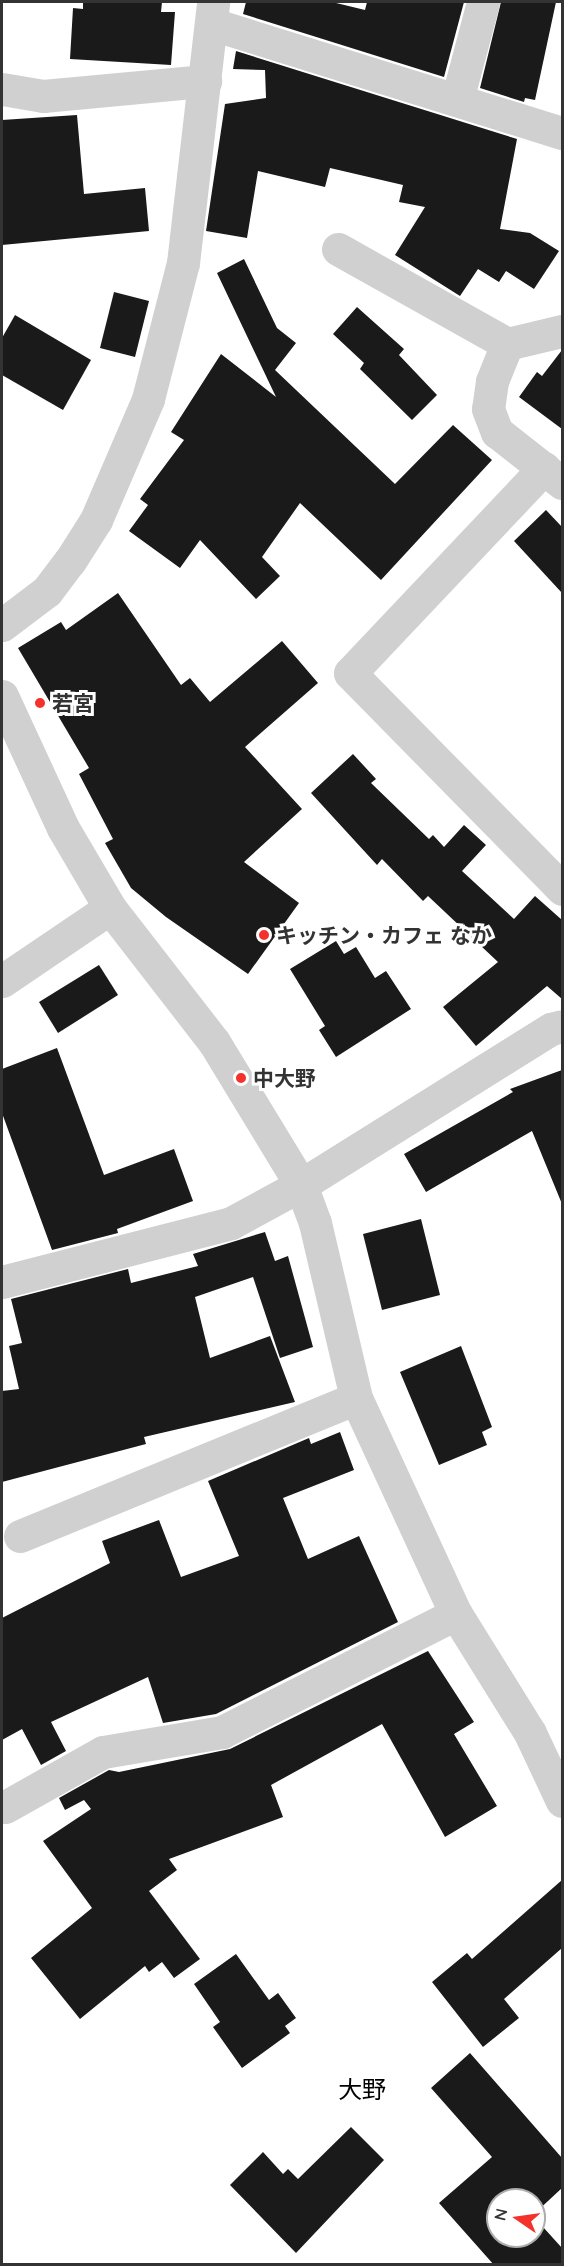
<!DOCTYPE html>
<html>
<head>
<meta charset="utf-8">
<style>
  body { margin:0 }
  #map { position:relative; width:564px; height:2266px; overflow:hidden; background:#fff; font-family:Quicksand,"Noto Sans JP",sans-serif }
  div>[style] { position:absolute }
  .building>* { inset:0; background:#1a1a1a }
  .minor>* { height:33px; margin:-16.5px; padding:0 16.5px; transform-origin:16.5px; border-radius:16.5px; background:#d0d0d0 }
  .dots>* { width:16px; height:16px; translate:-50% -50%; box-sizing:border-box; border:3px solid #fff; border-radius:50% }
  span { translate:-50% -50%; white-space:nowrap; text-align:center; line-height:1.15; -webkit-text-stroke:6px #fff; paint-order:stroke }
  .poi-label { font-size:21px; color:#333; font-weight:700 }
  .left { translate:0 -50%; text-align:left }
  .quarter-label { font-size:24px; color:#000 }
  .frame { position:absolute; inset:0; border:3px solid #333; pointer-events:none }
  .north { position:absolute; left:486px; top:2188px; width:60px; height:60px; box-sizing:border-box; background:#fff; border:2px solid #adadad; border-radius:50%; rotate:283deg; font-size:16px; font-weight:700; line-height:24px; text-align:center; color:#333 }
  .north::after { content:''; display:block; margin:auto; width:21px; height:27px; background:#f4312a; clip-path:polygon(50% 0,100% 100%,50% 72%,0 100%) }
</style>
</head>
<body>
<div id="map">
  <div class="building">
    <i style="clip-path:polygon(83px 2px,162px 2px,161px 12px,175px 12px,171px 65px,70px 59px,73px 8px,83px 9px)"></i>
    <i style="clip-path:polygon(246px 2px,332px 2px,365px 10px,367px 2px,464px 2px,444px 77px,243px 14px)"></i>
    <i style="clip-path:polygon(501px 2px,556px 2px,535px 100px,525px 98px,524px 102px,480px 88px)"></i>
    <i style="clip-path:polygon(236px 51px,517px 139px,500px 229px,530px 233px,559px 251px,534px 289px,506px 271px,499px 282px,478px 269px,460px 296px,395px 255px,425px 207px,399px 202px,403px 185px,330px 168px,325px 187px,258px 171px,247px 238px,206px 231px,225px 104px,266px 98px,265px 70px,233px 69px)"></i>
    <i style="clip-path:polygon(77px 115px,84px 194px,145px 188px,149px 231px,2px 245px,2px 120px)"></i>
    <i style="clip-path:polygon(244px 259px,277px 328px,296px 343px,275px 370px,395px 484px,453px 425px,492px 460px,381px 580px,300px 503px,262px 557px,280px 576px,256px 599px,200px 540px,180px 568px,129px 531px,148px 505px,140px 499px,184px 440px,171px 432px,221px 354px,276px 397px,217px 273px)"></i>
    <i style="clip-path:polygon(114px 292px,149px 301px,135px 357px,100px 348px)"></i>
    <i style="clip-path:polygon(357px 307px,404px 349px,399px 355px,437px 395px,412px 420px,360px 369px,364px 363px,333px 334px)"></i>
    <i style="clip-path:polygon(15px 315px,91px 360px,63px 410px,2px 375px,2px 338px)"></i>
    <i style="clip-path:polygon(562px 350px,562px 429px,519px 397px,537px 372px,542px 376px)"></i>
    <i style="clip-path:polygon(546px 510px,562px 527px,562px 593px,514px 541px)"></i>
    <i style="clip-path:polygon(118px 593px,181px 685px,190px 678px,210px 702px,282px 641px,318px 683px,245px 747px,302px 809px,244px 862px,299px 903px,248px 974px,166px 917px,131px 888px,105px 843px,113px 839px,79px 774px,89px 768px,18px 648px,61px 622px,66px 630px)"></i>
    <i style="clip-path:polygon(353px 754px,376px 779px,371px 783px,429px 839px,433px 835px,444px 847px,464px 825px,486px 845px,462px 871px,514px 919px,535px 896px,562px 920px,562px 999px,547px 986px,476px 1046px,443px 1007px,498px 962px,428px 896px,423px 901px,382px 859px,377px 865px,311px 793px)"></i>
    <i style="clip-path:polygon(336px 941px,344px 954px,356px 947px,375px 978px,386px 971px,411px 1009px,336px 1057px,319px 1030px,325px 1026px,290px 969px)"></i>
    <i style="clip-path:polygon(99px 965px,118px 995px,58px 1033px,39px 1002px)"></i>
    <i style="clip-path:polygon(57px 1048px,104px 1175px,174px 1149px,193px 1201px,117px 1229px,118px 1233px,52px 1250px,2px 1113px,2px 1069px)"></i>
    <i style="clip-path:polygon(562px 1070px,562px 1204px,532px 1131px,426px 1192px,404px 1154px,513px 1092px,510px 1089px)"></i>
    <i style="clip-path:polygon(421px 1219px,440px 1295px,382px 1310px,363px 1234px)"></i>
    <i style="clip-path:polygon(265px 1232px,275px 1261px,288px 1256px,313px 1347px,280px 1358px,253px 1277px,195px 1297px,210px 1358px,270px 1336px,295px 1402px,144px 1437px,146px 1444px,2px 1482px,2px 1391px,19px 1389px,9px 1346px,22px 1343px,11px 1299px,128px 1269px,131px 1283px,198px 1266px,193px 1254px)"></i>
    <i style="clip-path:polygon(461px 1346px,492px 1427px,482px 1432px,487px 1445px,439px 1465px,400px 1372px)"></i>
    <i style="clip-path:polygon(340px 1432px,354px 1470px,283px 1498px,308px 1559px,359px 1536px,398px 1622px,216px 1714px,163px 1723px,148px 1677px,51px 1722px,66px 1751px,41px 1765px,22px 1729px,2px 1740px,2px 1618px,110px 1563px,102px 1541px,159px 1520px,181px 1577px,239px 1556px,208px 1481px,309px 1438px,311px 1444px)"></i>
    <i style="clip-path:polygon(428px 1651px,474px 1722px,454px 1734px,497px 1806px,445px 1837px,382px 1724px,271px 1785px,283px 1817px,169px 1859px,177px 1870px,149px 1891px,200px 1959px,174px 1978px,162px 1962px,149px 1972px,145px 1966px,80px 2019px,31px 1958px,92px 1908px,43px 1841px,91px 1809px,84px 1800px,65px 1810px,59px 1798px,109px 1770px,119px 1772px,230px 1749px)"></i>
    <i style="clip-path:polygon(562px 1880px,562px 1948px,504px 1999px,519px 2018px,483px 2047px,432px 1982px,467px 1953px,472px 1959px)"></i>
    <i style="clip-path:polygon(236px 1954px,269px 2000px,278px 1993px,296px 2018px,285px 2026px,290px 2033px,242px 2068px,213px 2027px,220px 2022px,194px 1984px)"></i>
    <i style="clip-path:polygon(470px 2053px,562px 2158px,562px 2188px,534px 2214px,534px 2200px,498px 2200px,498px 2236px,534px 2236px,534px 2217px,562px 2248px,562px 2265px,494px 2265px,439px 2203px,492px 2157px,431px 2088px)"></i>
    <i style="clip-path:polygon(351px 2127px,384px 2160px,296px 2253px,230px 2185px,263px 2152px,283px 2174px,288px 2169px,298px 2179px)"></i>
  </div>
  <div class="minor">
    <i style="left:212px;top:24px;width:367px;rotate:17.3deg"></i>
    <i style="left:2px;top:89px;width:42px;rotate:9.7deg"></i>
    <i style="left:43px;top:96px;width:163px;rotate:-5.3deg"></i>
    <i style="left:457px;top:100px;width:101px;rotate:-75.1deg"></i>
    <i style="left:338px;top:249px;width:194px;rotate:29.3deg"></i>
    <i style="left:507px;top:344px;width:57px;rotate:-13.3deg"></i>
    <i style="left:507px;top:344px;width:40px;rotate:112deg"></i>
    <i style="left:492px;top:381px;width:28px;rotate:98deg"></i>
    <i style="left:488px;top:409px;width:25px;rotate:69deg"></i>
    <i style="left:497px;top:432px;width:83px;rotate:38.1deg"></i>
    <i style="left:544px;top:468px;width:282px;rotate:133.4deg"></i>
    <i style="left:350px;top:673px;width:303px;rotate:45.5deg"></i>
    <i style="left:2px;top:625px;width:56px;rotate:-37.1deg"></i>
    <i style="left:47px;top:591px;width:38px;rotate:-53deg"></i>
    <i style="left:70px;top:561px;width:49px;rotate:-57.6deg"></i>
    <i style="left:96px;top:520px;width:132px;rotate:-66.7deg"></i>
    <i style="left:148px;top:399px;width:140px;rotate:-75.6deg"></i>
    <i style="left:183px;top:263px;width:263px;rotate:-83.4deg"></i>
    <i style="left:2px;top:696px;width:145px;rotate:65.2deg"></i>
    <i style="left:63px;top:828px;width:93px;rotate:59.6deg"></i>
    <i style="left:110px;top:908px;width:170px;rotate:52.2deg"></i>
    <i style="left:214px;top:1042px;width:167px;rotate:58.7deg"></i>
    <i style="left:301px;top:1185px;width:40px;rotate:69.8deg"></i>
    <i style="left:315px;top:1223px;width:180px;rotate:76.8deg"></i>
    <i style="left:356px;top:1398px;width:238px;rotate:65.2deg"></i>
    <i style="left:456px;top:1614px;width:140px;rotate:58.1deg"></i>
    <i style="left:530px;top:1733px;width:75px;rotate:64.8deg"></i>
    <i style="left:2px;top:981px;width:130px;rotate:-34.1deg"></i>
    <i style="left:2px;top:1282px;width:236px;rotate:-14.4deg"></i>
    <i style="left:231px;top:1223px;width:80px;rotate:-28.5deg"></i>
    <i style="left:301px;top:1185px;width:295px;rotate:-32deg"></i>
    <i style="left:551px;top:1029px;width:11px;rotate:-15deg"></i>
    <i style="left:20px;top:1536px;width:363px;rotate:-22.3deg"></i>
    <i style="left:5px;top:1807px;width:112px;rotate:-29.3deg"></i>
    <i style="left:103px;top:1752px;width:121px;rotate:-9.5deg"></i>
    <i style="left:222px;top:1732px;width:262px;rotate:-26.8deg"></i>
  </div>
  <div class="dots">
    <i style="left:40px;top:703px;background:#f4312a"></i>
    <i style="left:264px;top:935px;background:#f4312a"></i>
    <i style="left:241px;top:1078px;background:#f4312a"></i>
  </div>
  <div class="poi-label">
    <span class="left" style="left:52px;top:703px">若宮</span>
    <span class="left" style="left:276px;top:935px">キッチン・カフェ なか</span>
    <span class="left" style="left:253px;top:1078px">中大野</span>
  </div>
  <div class="quarter-label">
    <span style="left:362px;top:2090px">大野</span>
  </div>
  <div class="frame"></div>
  <div class="north">N</div>
</div>
</body>
</html>
